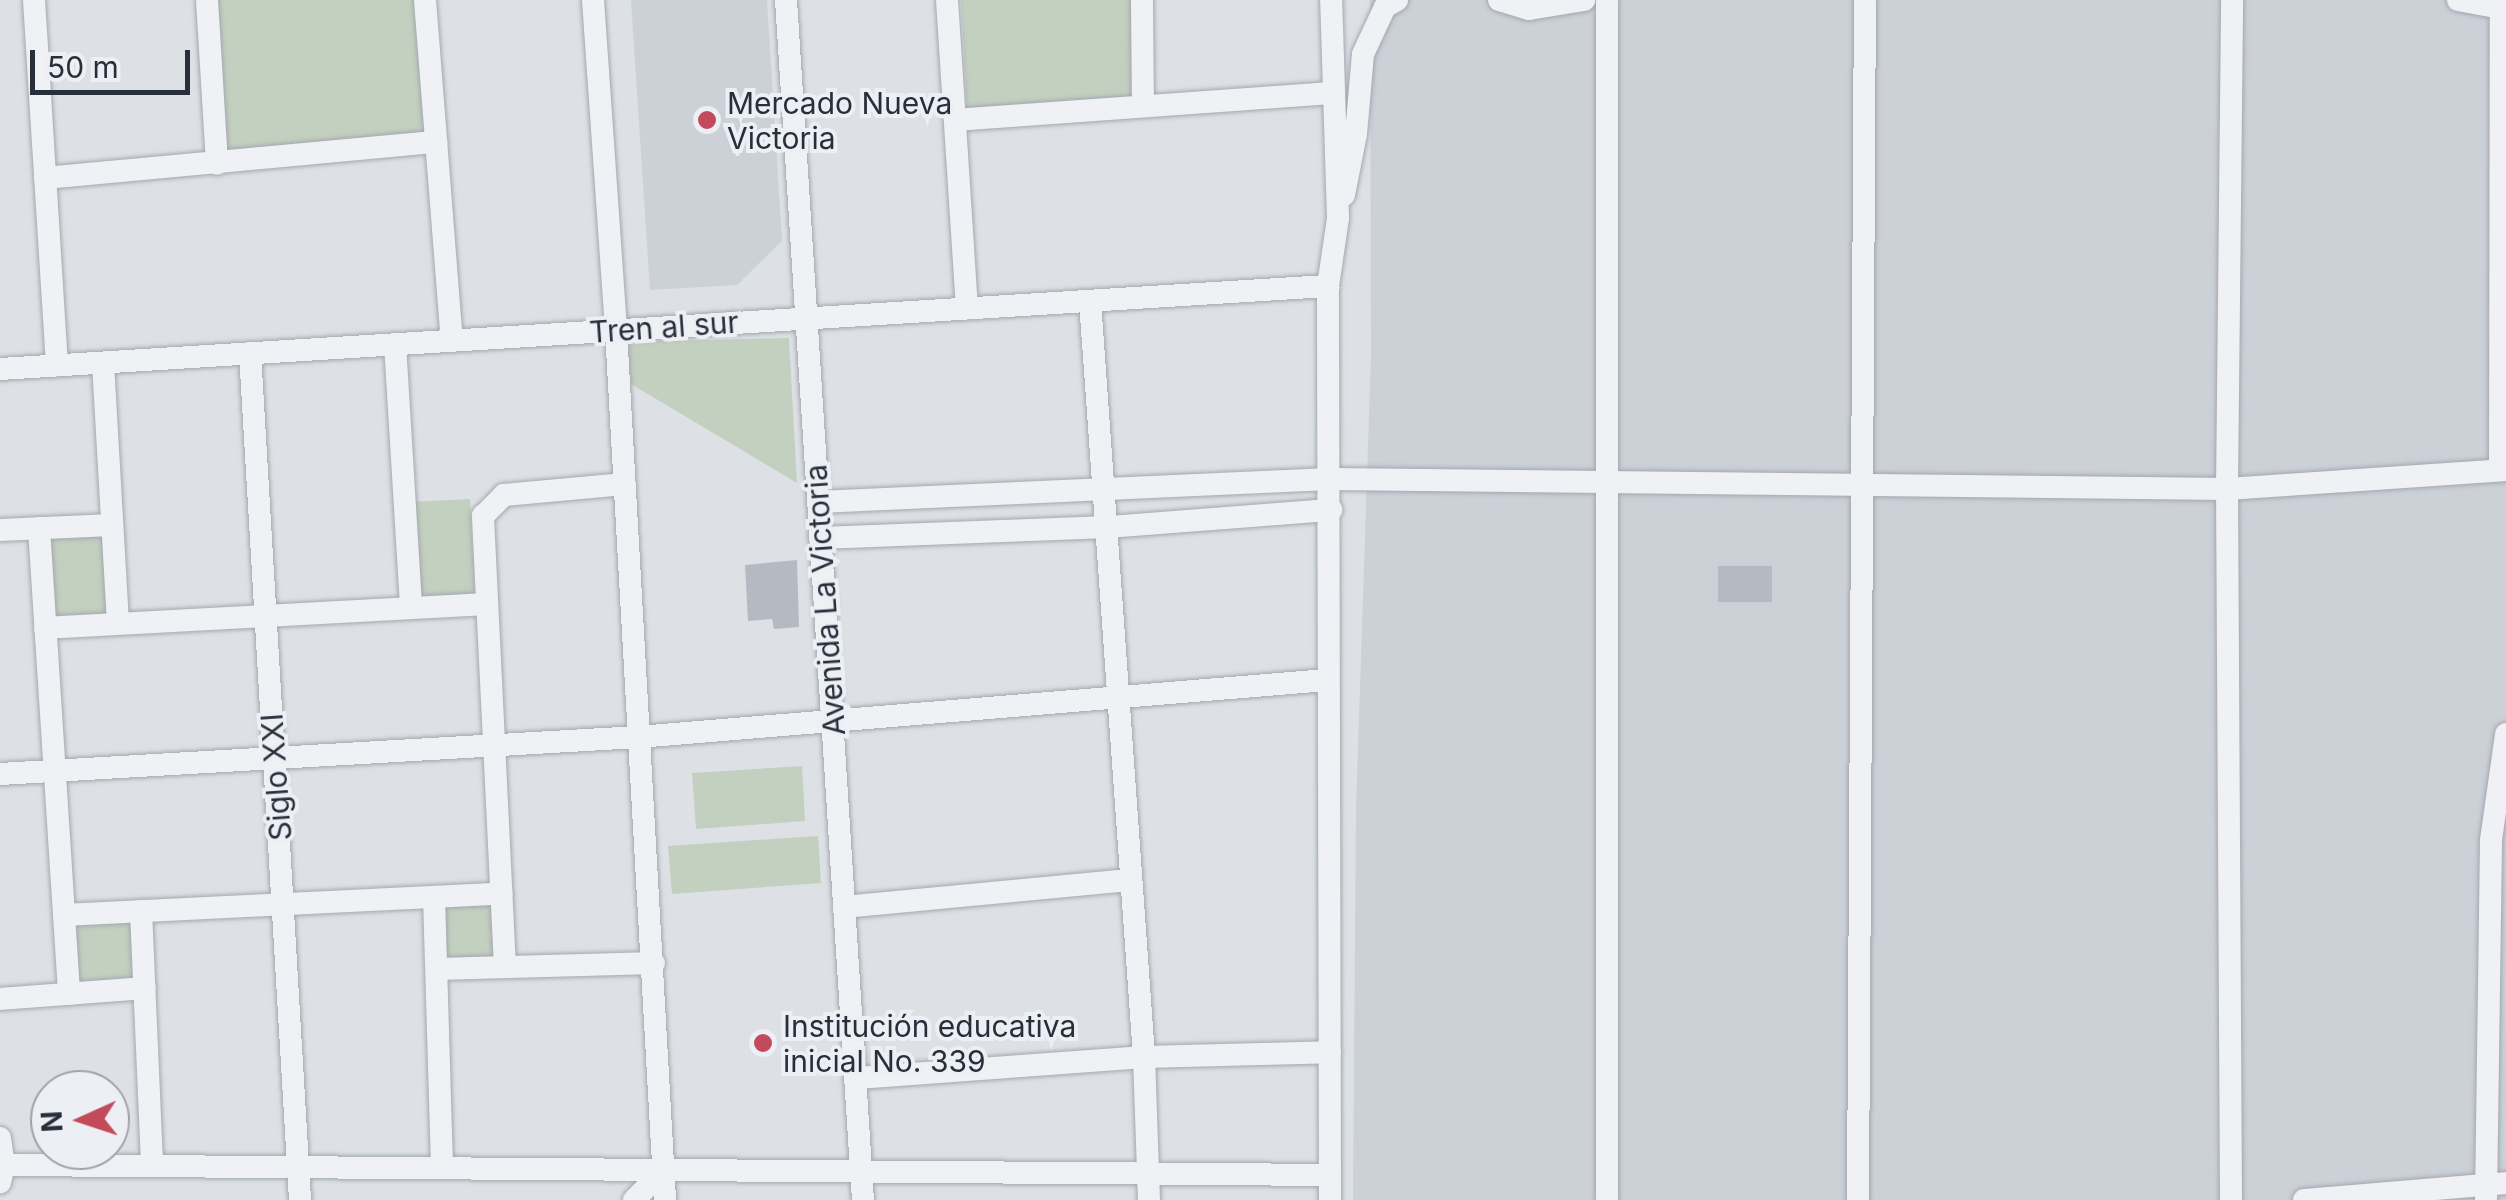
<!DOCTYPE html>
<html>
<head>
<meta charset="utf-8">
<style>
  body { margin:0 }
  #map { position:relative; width:2506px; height:1200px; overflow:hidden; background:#dde1e6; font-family:Inter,sans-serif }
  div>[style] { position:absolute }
  .built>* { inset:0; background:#ccd0d7 }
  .green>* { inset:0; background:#c3cfbf }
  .building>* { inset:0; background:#b5bac2 }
  .roads { filter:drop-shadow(0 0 2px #a3a8af) drop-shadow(0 0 2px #a3a8af) }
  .minor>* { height:22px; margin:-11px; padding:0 11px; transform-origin:11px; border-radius:11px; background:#f0f1f5 }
  .dots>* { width:28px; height:28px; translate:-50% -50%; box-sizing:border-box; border:5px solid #eceff4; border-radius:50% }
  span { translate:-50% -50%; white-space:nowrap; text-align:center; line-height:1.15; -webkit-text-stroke:8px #eceff4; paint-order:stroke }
  .poi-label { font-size:30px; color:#282f3b }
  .left { translate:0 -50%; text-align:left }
  .street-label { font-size:30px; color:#282f3b }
  .north { position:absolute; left:30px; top:1070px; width:100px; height:100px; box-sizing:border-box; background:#eceff4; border:2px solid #9ea2aa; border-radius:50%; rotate:267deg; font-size:28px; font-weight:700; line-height:40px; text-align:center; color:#282f3b }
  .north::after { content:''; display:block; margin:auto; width:35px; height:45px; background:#c34a5a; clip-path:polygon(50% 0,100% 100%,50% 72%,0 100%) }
  .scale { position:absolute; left:30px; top:50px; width:160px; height:45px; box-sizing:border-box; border:5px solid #282f3b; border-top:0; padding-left:12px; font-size:30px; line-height:35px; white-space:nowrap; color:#282f3b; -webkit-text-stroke:8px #eceff4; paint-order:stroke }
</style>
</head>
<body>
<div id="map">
  <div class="built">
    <i style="clip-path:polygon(631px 0,767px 0,782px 241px,737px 285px,650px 290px)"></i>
    <i style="clip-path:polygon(1370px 0,2506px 0,2506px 1200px,1353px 1200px,1356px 808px,1371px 356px)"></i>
  </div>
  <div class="green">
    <i style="clip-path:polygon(216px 0,417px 0,427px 132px,225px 152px)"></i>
    <i style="clip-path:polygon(961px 0,1134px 0,1136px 98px,967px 108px)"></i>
    <i style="clip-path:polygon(789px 338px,797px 483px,631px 384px,627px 342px)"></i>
    <i style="clip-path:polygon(470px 499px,475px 597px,417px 601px,411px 502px)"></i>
    <i style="clip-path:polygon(106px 531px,111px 614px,53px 616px,48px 534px)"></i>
    <i style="clip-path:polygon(802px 766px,805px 821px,696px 829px,692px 773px)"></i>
    <i style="clip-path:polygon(818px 836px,821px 883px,672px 894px,668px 846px)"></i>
    <i style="clip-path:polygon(496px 899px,499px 958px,444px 961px,440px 902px)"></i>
    <i style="clip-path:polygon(133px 918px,135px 979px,77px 981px,74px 919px)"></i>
  </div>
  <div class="building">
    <i style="clip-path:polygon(797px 560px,799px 627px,774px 629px,772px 619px,748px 621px,745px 565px)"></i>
    <i style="clip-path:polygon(1718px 566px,1772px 566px,1772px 602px,1718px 602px)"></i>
  </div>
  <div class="roads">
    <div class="minor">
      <i style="left:34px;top:0;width:366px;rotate:86.4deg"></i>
      <i style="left:207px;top:0;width:164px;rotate:86.5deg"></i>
      <i style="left:425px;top:0;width:342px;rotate:85.5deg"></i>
      <i style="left:593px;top:0;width:332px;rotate:86deg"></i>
      <i style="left:616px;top:331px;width:870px;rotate:86.77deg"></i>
      <i style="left:786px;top:0;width:1202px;rotate:86.33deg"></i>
      <i style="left:947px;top:0;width:309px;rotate:86.3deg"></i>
      <i style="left:1142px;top:0;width:105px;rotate:89.5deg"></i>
      <i style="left:1499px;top:0;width:31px;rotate:17deg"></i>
      <i style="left:1529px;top:9px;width:56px;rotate:-9.3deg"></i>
      <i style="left:2458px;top:0;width:49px;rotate:10.6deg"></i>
      <i style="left:955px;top:120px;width:377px;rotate:-4.1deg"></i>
      <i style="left:45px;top:178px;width:393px;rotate:-5.3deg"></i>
      <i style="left:1344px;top:195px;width:62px;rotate:-78.9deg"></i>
      <i style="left:1356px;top:134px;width:80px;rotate:-85deg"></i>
      <i style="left:1363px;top:54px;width:52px;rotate:-64.9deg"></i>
      <i style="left:1385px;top:7px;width:14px;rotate:-30deg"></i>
      <i style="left:1090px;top:301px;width:758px;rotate:85.91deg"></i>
      <i style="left:1144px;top:1057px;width:143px;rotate:88deg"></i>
      <i style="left:395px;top:344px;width:263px;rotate:86.5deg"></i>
      <i style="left:250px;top:353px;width:848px;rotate:86.62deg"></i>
      <i style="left:103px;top:363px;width:259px;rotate:86.7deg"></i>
      <i style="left:0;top:369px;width:1331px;rotate:-3.58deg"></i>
      <i style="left:2500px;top:470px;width:470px;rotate:-89.9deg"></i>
      <i style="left:818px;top:502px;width:514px;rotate:-2.57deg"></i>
      <i style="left:1331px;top:479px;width:896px;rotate:0.64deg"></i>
      <i style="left:2227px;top:489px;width:280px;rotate:-3.9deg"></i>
      <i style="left:39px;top:528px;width:467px;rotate:86.3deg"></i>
      <i style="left:0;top:530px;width:112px;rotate:-2.6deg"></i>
      <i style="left:820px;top:538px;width:288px;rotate:-2.2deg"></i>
      <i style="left:1108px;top:527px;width:224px;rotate:-4.4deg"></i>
      <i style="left:45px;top:628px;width:441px;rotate:-3.1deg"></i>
      <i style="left:0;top:774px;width:639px;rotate:-3.32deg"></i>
      <i style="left:638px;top:737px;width:691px;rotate:-4.73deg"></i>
      <i style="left:434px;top:897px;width:271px;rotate:88.3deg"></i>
      <i style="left:844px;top:907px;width:286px;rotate:-5.4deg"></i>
      <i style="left:141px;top:911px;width:255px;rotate:87.5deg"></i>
      <i style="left:64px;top:915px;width:438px;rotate:-2.8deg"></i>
      <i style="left:505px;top:967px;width:452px;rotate:-92.8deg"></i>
      <i style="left:483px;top:516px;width:30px;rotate:-45deg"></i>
      <i style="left:504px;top:495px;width:121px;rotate:-5.2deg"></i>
      <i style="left:438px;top:969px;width:216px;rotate:-1.6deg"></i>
      <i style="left:0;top:999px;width:145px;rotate:-4.3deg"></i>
      <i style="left:857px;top:1078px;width:288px;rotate:-4.2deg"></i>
      <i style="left:1144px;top:1057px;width:186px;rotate:-1.5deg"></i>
      <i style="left:0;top:1138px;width:27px;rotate:82deg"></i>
      <i style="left:4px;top:1165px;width:18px;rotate:103deg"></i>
      <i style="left:4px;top:1165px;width:1323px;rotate:0.43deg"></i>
      <i style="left:634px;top:1200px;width:44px;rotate:-45deg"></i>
      <i style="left:1330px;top:1200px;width:914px;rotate:-90.13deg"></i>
      <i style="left:1328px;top:286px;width:69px;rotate:-81.6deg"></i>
      <i style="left:1338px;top:218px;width:218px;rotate:-91.8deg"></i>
      <i style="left:1607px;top:1200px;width:1200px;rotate:-90deg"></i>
      <i style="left:1858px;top:1200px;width:1200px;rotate:-89.67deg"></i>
      <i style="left:2231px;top:1200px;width:711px;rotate:-90.32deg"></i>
      <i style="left:2227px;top:489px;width:489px;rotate:-89.4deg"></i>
      <i style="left:2304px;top:1200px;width:203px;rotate:-4.8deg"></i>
      <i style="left:2486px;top:1200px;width:360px;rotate:-89.2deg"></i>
      <i style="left:2491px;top:840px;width:107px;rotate:-81.9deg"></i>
    </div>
  </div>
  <div class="dots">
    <i style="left:707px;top:120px;background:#c34a5a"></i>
    <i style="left:763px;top:1043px;background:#c34a5a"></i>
  </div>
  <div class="poi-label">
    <span class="left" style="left:727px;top:120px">Mercado Nueva<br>Victoria</span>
    <span class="left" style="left:783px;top:1043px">Institución educativa<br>inicial No. 339</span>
  </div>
  <div class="street-label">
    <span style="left:664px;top:327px;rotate:-4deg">Tren al sur</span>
    <span style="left:825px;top:600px;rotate:-94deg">Avenida La Victoria</span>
    <span style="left:276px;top:777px;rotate:-94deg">Siglo XXI</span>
  </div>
  <div class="north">N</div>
  <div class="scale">50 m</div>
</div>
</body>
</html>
